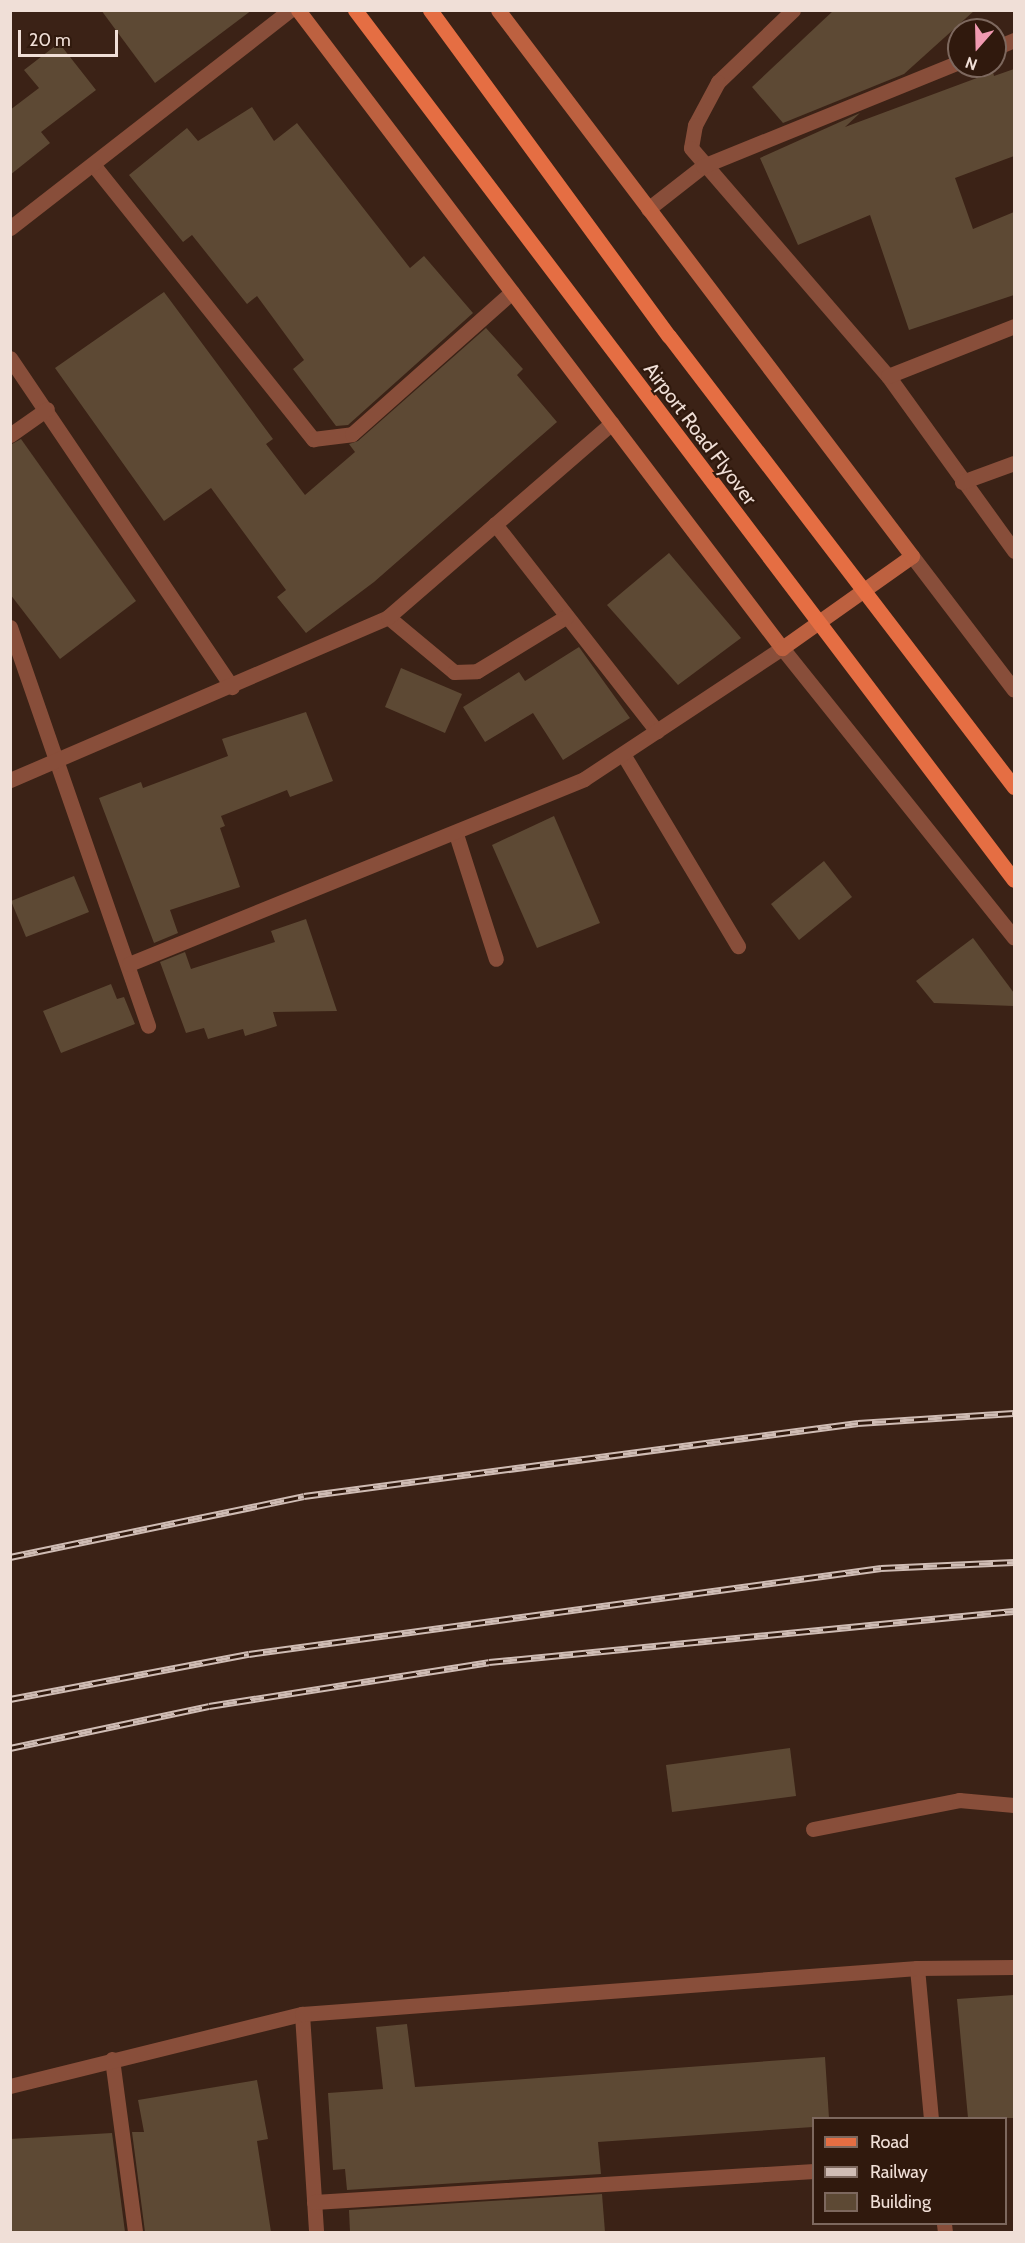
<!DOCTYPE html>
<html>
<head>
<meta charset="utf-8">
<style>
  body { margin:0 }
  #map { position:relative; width:1025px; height:2243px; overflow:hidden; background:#3b2216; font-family:Cabin,sans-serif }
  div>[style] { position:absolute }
  .building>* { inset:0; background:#5d4934 }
  .lane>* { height:15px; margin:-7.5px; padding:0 7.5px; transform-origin:7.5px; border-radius:7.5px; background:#884e3a }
  .street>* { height:15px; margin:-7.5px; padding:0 7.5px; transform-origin:7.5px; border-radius:7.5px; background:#884e3a }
  .secondary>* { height:15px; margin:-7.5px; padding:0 7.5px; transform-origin:7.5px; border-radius:7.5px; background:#bd6140 }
  .primary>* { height:15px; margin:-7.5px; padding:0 7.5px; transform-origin:7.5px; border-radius:7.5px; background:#e56e43 }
  .rail>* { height:7px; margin-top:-3.5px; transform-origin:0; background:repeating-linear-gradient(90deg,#30190d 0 14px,#cfbcb4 0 28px); box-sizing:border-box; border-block:2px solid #cfbcb4 }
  span { translate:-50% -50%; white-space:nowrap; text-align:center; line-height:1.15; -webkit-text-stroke:4.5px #30190d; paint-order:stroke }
  .street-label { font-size:20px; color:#f0dfd7 }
  .frame { position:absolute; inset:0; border:12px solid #f0dfd7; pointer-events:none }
  .legend { position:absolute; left:812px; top:2117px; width:195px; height:108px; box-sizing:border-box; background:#30190d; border:2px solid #7d685e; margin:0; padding:8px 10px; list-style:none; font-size:18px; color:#f0dfd7 }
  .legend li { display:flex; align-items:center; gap:12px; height:30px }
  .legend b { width:30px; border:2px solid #7d685e }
  .north { position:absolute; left:947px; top:18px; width:60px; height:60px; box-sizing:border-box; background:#30190d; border:2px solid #7d685e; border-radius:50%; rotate:200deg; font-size:16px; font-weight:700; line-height:24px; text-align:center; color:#f0dfd7 }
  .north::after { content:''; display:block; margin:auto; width:21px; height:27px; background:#f19ab1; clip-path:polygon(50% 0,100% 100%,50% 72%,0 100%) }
  .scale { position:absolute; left:18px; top:30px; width:100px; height:27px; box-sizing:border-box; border:3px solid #f0dfd7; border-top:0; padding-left:8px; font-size:18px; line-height:21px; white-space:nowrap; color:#f0dfd7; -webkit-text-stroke:4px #30190d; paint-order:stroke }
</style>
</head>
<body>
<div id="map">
  <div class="building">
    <i style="clip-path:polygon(101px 10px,252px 10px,155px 83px)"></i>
    <i style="clip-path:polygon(834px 10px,975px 10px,904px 74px,783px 123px,752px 87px)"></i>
    <i style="clip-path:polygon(59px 43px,96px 90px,41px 132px,50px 143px,10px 175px,10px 110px,39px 88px,24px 70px)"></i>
    <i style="clip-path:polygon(1014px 69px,1014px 156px,955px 178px,973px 229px,1014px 212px,1014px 295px,909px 330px,870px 215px,798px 245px,760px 158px,860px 113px,845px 127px,993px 72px,994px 76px)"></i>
    <i style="clip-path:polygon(252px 107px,274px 141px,297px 123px,410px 268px,424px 256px,473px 313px,348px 425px,336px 426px,293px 369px,304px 360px,257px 296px,247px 304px,192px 235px,183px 242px,129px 175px,187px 128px,198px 141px)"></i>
    <i style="clip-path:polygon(164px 292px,273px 439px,266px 444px,305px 495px,355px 452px,349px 444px,358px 441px,486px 328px,523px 369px,517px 375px,557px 422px,374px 582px,306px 633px,277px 597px,286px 590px,211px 488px,164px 521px,55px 368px)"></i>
    <i style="clip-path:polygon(21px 439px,136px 601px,60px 659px,10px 594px,10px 445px)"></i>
    <i style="clip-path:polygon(669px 553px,741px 638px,678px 685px,607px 605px)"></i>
    <i style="clip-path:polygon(579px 647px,630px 718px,563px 760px,533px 713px,485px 742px,463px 707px,519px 672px,525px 681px)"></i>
    <i style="clip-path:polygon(401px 668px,462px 694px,445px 733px,385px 707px)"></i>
    <i style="clip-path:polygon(306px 712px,333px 781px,290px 797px,287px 790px,221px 816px,225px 826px,220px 828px,240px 887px,170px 910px,178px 933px,154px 943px,99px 798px,141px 782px,143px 788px,228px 756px,222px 739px)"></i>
    <i style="clip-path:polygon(554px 816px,600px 923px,537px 948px,492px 845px)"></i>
    <i style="clip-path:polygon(824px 861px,852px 897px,799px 940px,771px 904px)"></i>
    <i style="clip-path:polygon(74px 876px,89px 912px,26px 937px,11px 901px)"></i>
    <i style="clip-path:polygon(306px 919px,337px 1011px,273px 1012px,277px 1026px,245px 1036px,243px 1029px,208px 1039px,204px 1028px,186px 1033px,160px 962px,185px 952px,191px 969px,275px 942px,271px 931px)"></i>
    <i style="clip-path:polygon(973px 938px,1014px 993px,1014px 1006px,934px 1003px,916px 981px)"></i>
    <i style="clip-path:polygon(111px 984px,117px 999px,124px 997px,135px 1024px,61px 1053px,43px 1011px)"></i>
    <i style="clip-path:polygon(790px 1748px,796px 1796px,672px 1812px,666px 1765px)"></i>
    <i style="clip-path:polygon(1014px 1995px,1014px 2118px,968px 2118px,957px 1999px)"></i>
    <i style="clip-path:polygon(407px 2024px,415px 2087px,825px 2057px,829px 2118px,813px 2118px,813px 2127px,598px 2142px,601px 2174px,347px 2190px,345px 2169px,333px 2170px,328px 2093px,383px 2089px,376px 2027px)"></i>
    <i style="clip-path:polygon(257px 2080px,268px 2139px,257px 2141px,271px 2232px,145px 2232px,132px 2132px,144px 2132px,138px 2100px)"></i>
    <i style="clip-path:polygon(112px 2133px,125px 2232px,10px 2232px,10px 2139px)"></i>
    <i style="clip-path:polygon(602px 2194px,605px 2232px,350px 2232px,349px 2210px)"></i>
  </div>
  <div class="lane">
    <i style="left:813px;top:1829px;width:149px;rotate:-11.2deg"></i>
    <i style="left:959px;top:1800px;width:55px;rotate:5.2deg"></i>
  </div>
  <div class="street">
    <i style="left:793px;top:10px;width:104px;rotate:136.2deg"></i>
    <i style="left:718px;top:82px;width:49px;rotate:118.1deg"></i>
    <i style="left:695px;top:125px;width:23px;rotate:100deg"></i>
    <i style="left:691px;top:148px;width:301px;rotate:49.2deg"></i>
    <i style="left:888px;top:376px;width:216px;rotate:54.2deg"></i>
    <i style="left:995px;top:48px;width:21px;rotate:-23deg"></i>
    <i style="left:95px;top:167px;width:349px;rotate:51.3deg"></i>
    <i style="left:313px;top:439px;width:39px;rotate:-7deg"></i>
    <i style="left:352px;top:434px;width:214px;rotate:-41.6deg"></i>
    <i style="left:648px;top:209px;width:70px;rotate:-38deg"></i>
    <i style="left:703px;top:166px;width:276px;rotate:-22.1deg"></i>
    <i style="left:10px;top:228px;width:355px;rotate:-37.9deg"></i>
    <i style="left:10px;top:358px;width:397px;rotate:56deg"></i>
    <i style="left:888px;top:376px;width:136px;rotate:-21.6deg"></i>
    <i style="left:10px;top:435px;width:45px;rotate:-35.1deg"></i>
    <i style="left:962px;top:482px;width:55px;rotate:-20.1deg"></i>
    <i style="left:495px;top:524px;width:263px;rotate:52deg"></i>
    <i style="left:912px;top:556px;width:168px;rotate:52.7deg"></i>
    <i style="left:388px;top:617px;width:86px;rotate:39.8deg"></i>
    <i style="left:454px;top:672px;width:23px;rotate:-2deg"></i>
    <i style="left:477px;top:671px;width:105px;rotate:-31.4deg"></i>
    <i style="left:10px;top:627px;width:422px;rotate:70.9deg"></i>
    <i style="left:623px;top:754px;width:224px;rotate:59.1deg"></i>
    <i style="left:10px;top:780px;width:412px;rotate:-23.3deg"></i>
    <i style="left:388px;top:617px;width:296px;rotate:-40.9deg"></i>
    <i style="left:456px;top:834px;width:131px;rotate:72.3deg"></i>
    <i style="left:129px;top:964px;width:491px;rotate:-22.1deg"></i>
    <i style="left:584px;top:779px;width:237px;rotate:-33.5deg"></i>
    <i style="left:782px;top:648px;width:371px;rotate:51.3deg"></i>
    <i style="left:917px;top:1968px;width:151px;rotate:84.7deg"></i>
    <i style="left:302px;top:2014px;width:218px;rotate:86.3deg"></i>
    <i style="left:112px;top:2059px;width:175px;rotate:82.4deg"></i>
    <i style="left:10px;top:2086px;width:301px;rotate:-13.9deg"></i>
    <i style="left:302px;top:2014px;width:617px;rotate:-4.28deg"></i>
    <i style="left:917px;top:1968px;width:97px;rotate:-0.6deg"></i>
    <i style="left:314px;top:2202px;width:501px;rotate:-3.55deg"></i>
    <i style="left:944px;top:2224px;width:8px;rotate:83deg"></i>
  </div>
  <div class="secondary">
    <i style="left:298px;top:10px;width:801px;rotate:52.82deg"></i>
    <i style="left:782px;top:648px;width:159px;rotate:-35.3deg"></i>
    <i style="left:912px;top:556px;width:685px;rotate:-127.17deg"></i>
  </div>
  <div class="primary">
    <i style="left:355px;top:10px;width:1091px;rotate:52.86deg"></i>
    <i style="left:430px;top:10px;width:404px;rotate:53.8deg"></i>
    <i style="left:669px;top:336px;width:568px;rotate:52.59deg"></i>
  </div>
  <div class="rail">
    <i style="left:10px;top:1557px;width:300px;rotate:-11.7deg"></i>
    <i style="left:304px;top:1496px;width:559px;rotate:-7.51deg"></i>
    <i style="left:858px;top:1423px;width:156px;rotate:-3.7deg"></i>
    <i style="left:10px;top:1699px;width:243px;rotate:-10.7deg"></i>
    <i style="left:249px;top:1654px;width:638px;rotate:-7.75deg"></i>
    <i style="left:881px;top:1568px;width:133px;rotate:-2.6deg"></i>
    <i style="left:10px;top:1748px;width:203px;rotate:-11.9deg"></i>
    <i style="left:209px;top:1706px;width:283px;rotate:-8.9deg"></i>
    <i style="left:489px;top:1662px;width:527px;rotate:-5.55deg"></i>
  </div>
  <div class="street-label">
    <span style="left:700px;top:434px;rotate:53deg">Airport Road Flyover</span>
  </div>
  <div class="frame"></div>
  <ul class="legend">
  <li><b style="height:8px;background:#e56e43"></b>Road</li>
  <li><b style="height:8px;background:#cfbcb4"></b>Railway</li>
  <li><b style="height:16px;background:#5d4934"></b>Building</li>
  </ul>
  <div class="north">N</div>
  <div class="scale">20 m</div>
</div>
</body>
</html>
